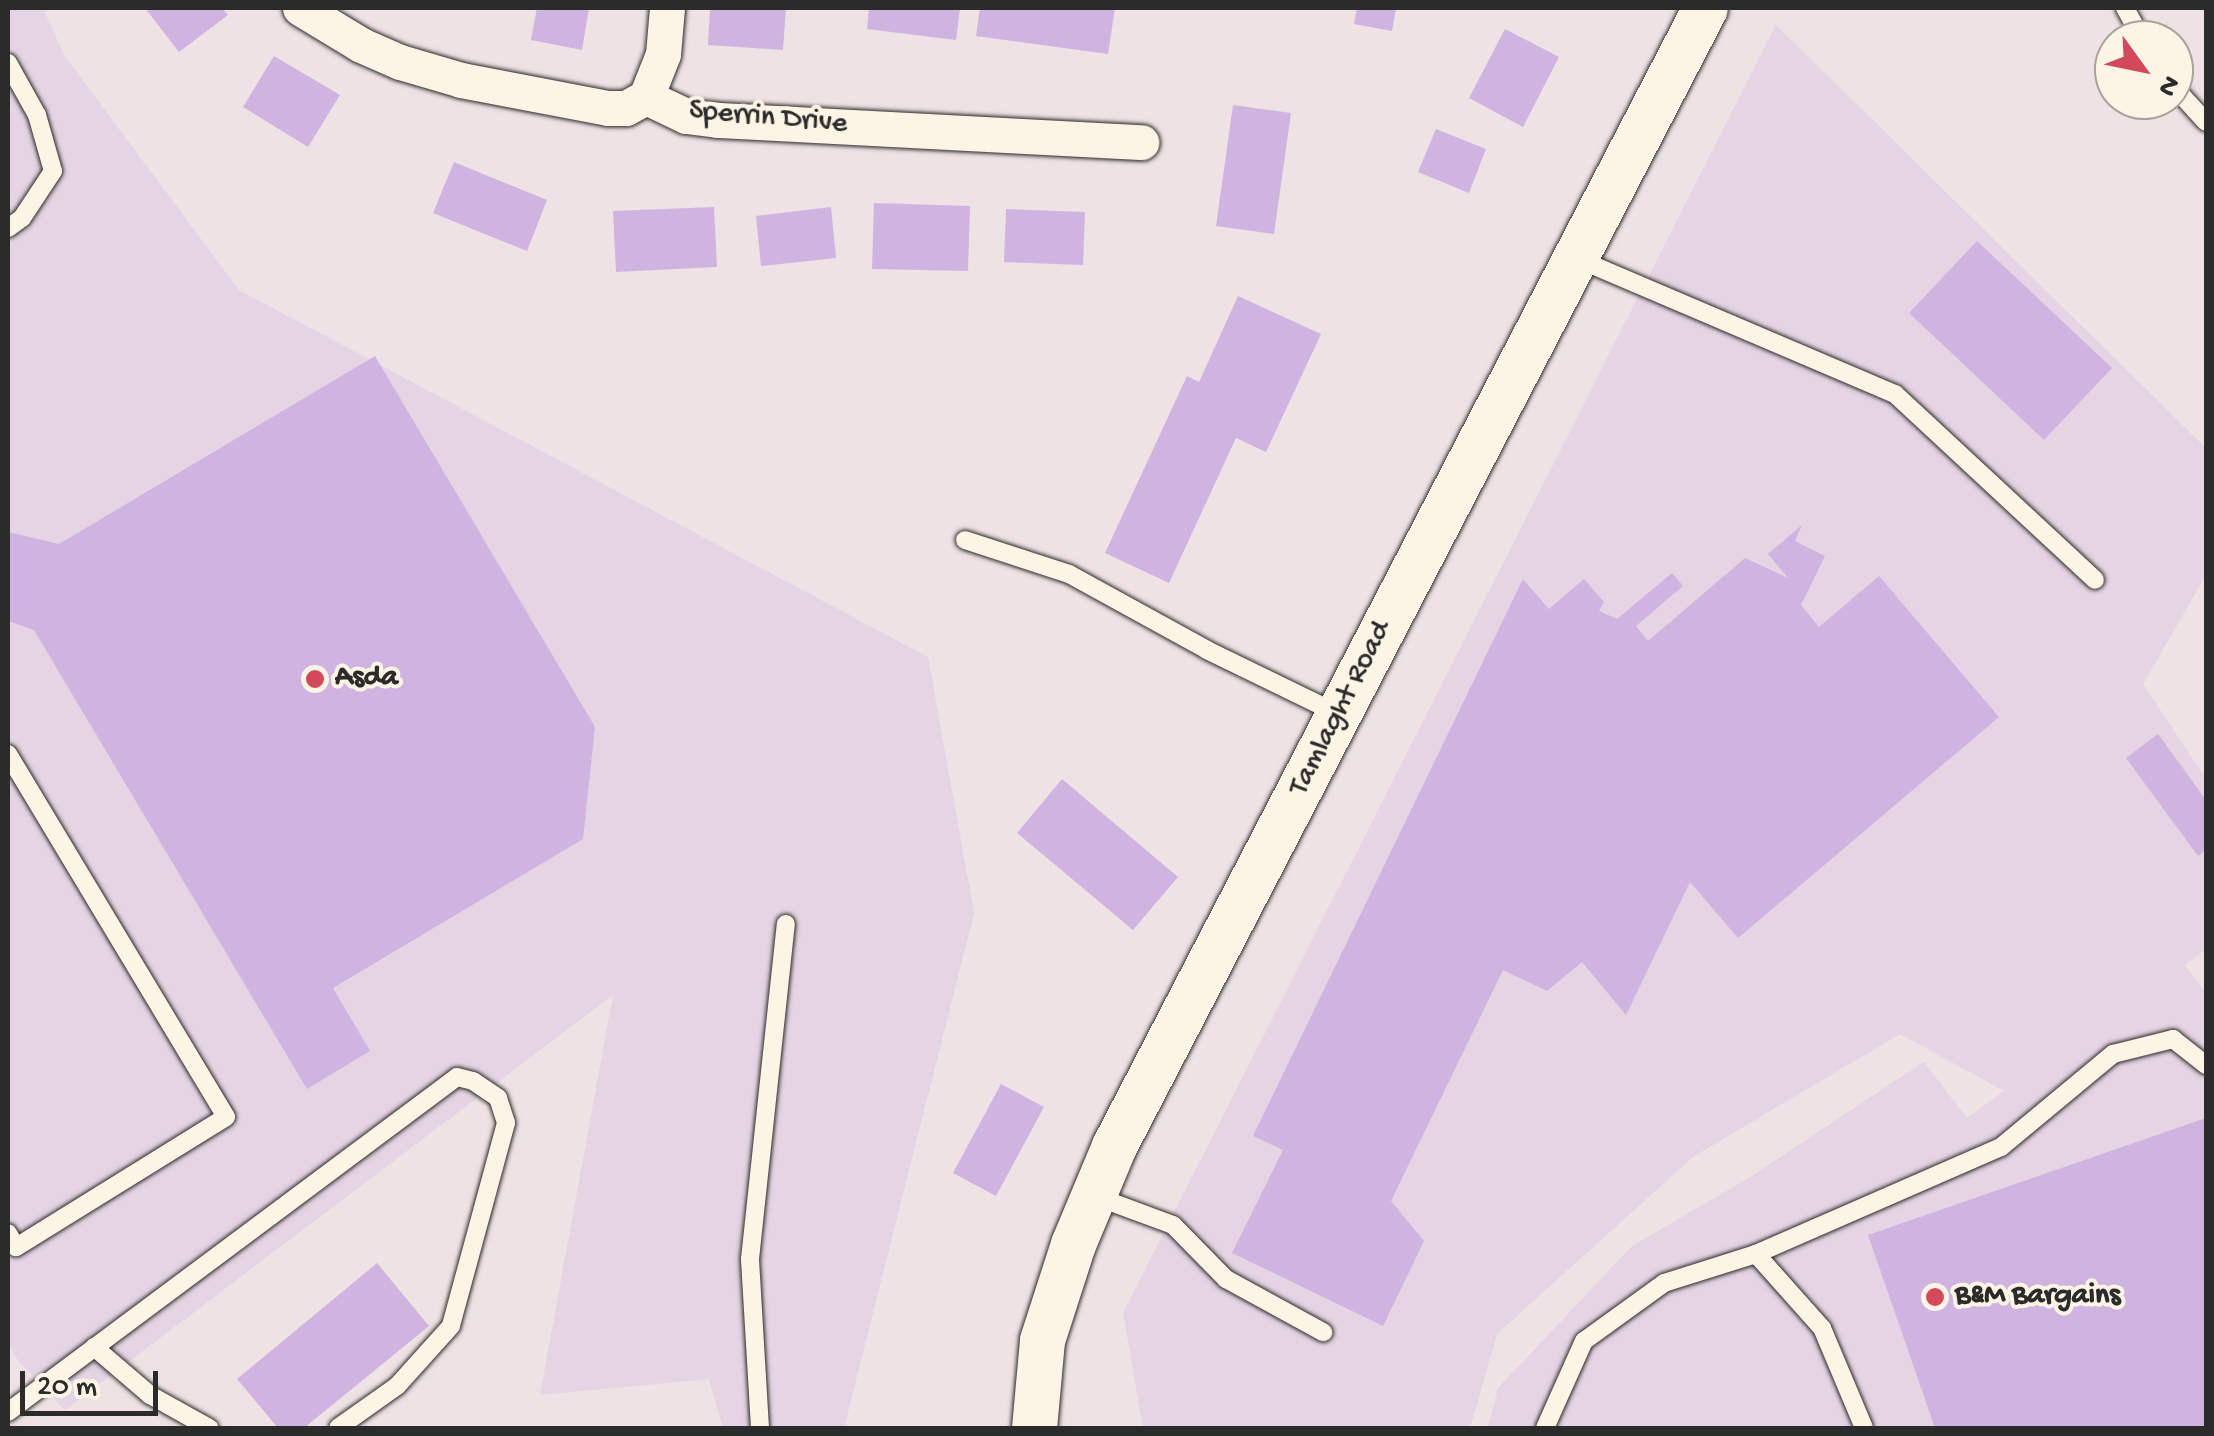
<!DOCTYPE html>
<html>
<head>
<meta charset="utf-8">
<style>
  body { margin:0 }
  #map { position:relative; width:2214px; height:1436px; overflow:hidden; background:#eee2e4; font-family:"Gochi Hand",sans-serif }
  div>[style] { position:absolute }
  .built>* { inset:0; background:#e5d4e3 }
  .building>* { inset:0; background:#cfb4e2 }
  .roads { filter:drop-shadow(0 0 2px #2b2b2b) drop-shadow(0 0 2px #2b2b2b) }
  .service>* { height:18px; margin:-9px; padding:0 9px; transform-origin:9px; border-radius:9px; background:#fcf5e5 }
  .minor>* { height:35px; margin:-17.5px; padding:0 17.5px; transform-origin:17.5px; border-radius:17.5px; background:#fcf5e5 }
  .tertiary>* { height:45px; margin:-22.5px; padding:0 22.5px; transform-origin:22.5px; border-radius:22.5px; background:#fcf5e5 }
  .dots>* { width:28px; height:28px; translate:-50% -50%; box-sizing:border-box; border:5px solid #fcf5e5; border-radius:50% }
  span { translate:-50% -50%; white-space:nowrap; text-align:center; line-height:1.15; -webkit-text-stroke:8px #fcf5e5; paint-order:stroke }
  .street-label { font-size:30px; color:#2b2b2b }
  .poi-label { font-size:30px; color:#2b2b2b; font-weight:700 }
  .left { translate:0 -50%; text-align:left }
  .frame { position:absolute; inset:0; border:10px solid #2b2b2b; pointer-events:none }
  .north { position:absolute; left:2094px; top:20px; width:100px; height:100px; box-sizing:border-box; background:#fcf5e5; border:2px solid #a8a49b; border-radius:50%; rotate:123deg; font-size:28px; font-weight:700; line-height:40px; text-align:center; color:#2b2b2b }
  .north::after { content:''; display:block; margin:auto; width:35px; height:45px; background:#d1495b; clip-path:polygon(50% 0,100% 100%,50% 72%,0 100%) }
  .scale { position:absolute; left:20px; top:1371px; width:138px; height:45px; box-sizing:border-box; border:5px solid #2b2b2b; border-top:0; padding-left:12px; font-size:30px; line-height:35px; white-space:nowrap; color:#2b2b2b; -webkit-text-stroke:8px #fcf5e5; paint-order:stroke }
</style>
</head>
<body>
<div id="map">
  <div class="built">
    <i style="clip-path:polygon(8px 8px,43px 8px,64px 55px,239px 290px,928px 657px,974px 913px,844px 1428px,723px 1428px,709px 1379px,540px 1395px,613px 995px,65px 1410px,16px 1358px,8px 1341px)"></i>
    <i style="clip-path:polygon(1776px 25px,2206px 448px,2206px 575px,2143px 684px,2206px 779px,2206px 949px,2185px 965px,2206px 993px,2206px 1428px,1488px 1428px,1498px 1388px,1632px 1246px,1747px 1179px,1924px 1062px,1967px 1118px,2004px 1091px,1900px 1034px,1693px 1157px,1497px 1334px,1470px 1428px,1143px 1428px,1123px 1313px)"></i>
  </div>
  <div class="building">
    <i style="clip-path:polygon(145px 8px,222px 8px,228px 15px,179px 52px)"></i>
    <i style="clip-path:polygon(537px 8px,589px 8px,582px 50px,531px 40px)"></i>
    <i style="clip-path:polygon(710px 8px,786px 8px,783px 50px,708px 45px)"></i>
    <i style="clip-path:polygon(869px 8px,960px 8px,956px 40px,867px 29px)"></i>
    <i style="clip-path:polygon(980px 8px,1115px 8px,1108px 54px,976px 36px)"></i>
    <i style="clip-path:polygon(1357px 8px,1396px 8px,1392px 31px,1354px 24px)"></i>
    <i style="clip-path:polygon(1505px 29px,1559px 57px,1523px 127px,1469px 98px)"></i>
    <i style="clip-path:polygon(274px 56px,340px 95px,308px 147px,243px 107px)"></i>
    <i style="clip-path:polygon(1233px 105px,1291px 113px,1274px 234px,1216px 226px)"></i>
    <i style="clip-path:polygon(1436px 129px,1486px 149px,1469px 193px,1418px 172px)"></i>
    <i style="clip-path:polygon(454px 162px,547px 200px,527px 251px,433px 213px)"></i>
    <i style="clip-path:polygon(874px 203px,970px 206px,968px 271px,872px 269px)"></i>
    <i style="clip-path:polygon(714px 207px,717px 267px,616px 272px,613px 211px)"></i>
    <i style="clip-path:polygon(831px 207px,836px 258px,761px 266px,756px 216px)"></i>
    <i style="clip-path:polygon(1006px 209px,1085px 212px,1083px 265px,1004px 262px)"></i>
    <i style="clip-path:polygon(1977px 241px,2112px 368px,2044px 440px,1909px 313px)"></i>
    <i style="clip-path:polygon(1238px 296px,1321px 334px,1266px 452px,1236px 438px,1169px 583px,1105px 553px,1187px 376px,1199px 382px)"></i>
    <i style="clip-path:polygon(375px 356px,595px 727px,583px 839px,333px 988px,370px 1051px,307px 1089px,34px 630px,8px 621px,8px 532px,59px 544px)"></i>
    <i style="clip-path:polygon(1802px 525px,1795px 541px,1825px 556px,1801px 605px,1819px 627px,1879px 576px,1999px 717px,1738px 938px,1690px 882px,1626px 1015px,1582px 962px,1547px 991px,1503px 970px,1391px 1201px,1424px 1241px,1383px 1326px,1232px 1253px,1283px 1150px,1253px 1136px,1523px 579px,1549px 609px,1584px 579px,1604px 602px,1599px 611px,1617px 619px,1672px 573px,1683px 586px,1636px 626px,1648px 641px,1745px 558px,1788px 578px,1768px 554px)"></i>
    <i style="clip-path:polygon(2158px 734px,2206px 800px,2206px 850px,2198px 856px,2126px 758px)"></i>
    <i style="clip-path:polygon(1062px 779px,1178px 877px,1133px 930px,1017px 833px)"></i>
    <i style="clip-path:polygon(1001px 1084px,1044px 1107px,996px 1196px,953px 1173px)"></i>
    <i style="clip-path:polygon(2206px 1118px,2206px 1428px,1935px 1428px,1868px 1235px)"></i>
    <i style="clip-path:polygon(377px 1263px,429px 1326px,304px 1428px,278px 1428px,237px 1379px)"></i>
  </div>
  <div class="roads">
    <div class="service">
      <i style="left:2125px;top:8px;width:37px;rotate:61deg"></i>
      <i style="left:8px;top:63px;width:60px;rotate:60.9deg"></i>
      <i style="left:37px;top:115px;width:58px;rotate:74.1deg"></i>
      <i style="left:53px;top:171px;width:56px;rotate:123.4deg"></i>
      <i style="left:22px;top:218px;width:17px;rotate:144deg"></i>
      <i style="left:2174px;top:87px;width:47px;rotate:47.6deg"></i>
      <i style="left:1576px;top:258px;width:347px;rotate:23.1deg"></i>
      <i style="left:1895px;top:394px;width:273px;rotate:42.9deg"></i>
      <i style="left:965px;top:540px;width:109px;rotate:18.1deg"></i>
      <i style="left:1069px;top:574px;width:158px;rotate:28.8deg"></i>
      <i style="left:1207px;top:650px;width:146px;rotate:26deg"></i>
      <i style="left:8px;top:754px;width:423px;rotate:59deg"></i>
      <i style="left:226px;top:1117px;width:247px;rotate:148.2deg"></i>
      <i style="left:16px;top:1247px;width:16px;rotate:-120deg"></i>
      <i style="left:1092px;top:1195px;width:86px;rotate:20.3deg"></i>
      <i style="left:1173px;top:1225px;width:76px;rotate:45.5deg"></i>
      <i style="left:1226px;top:1279px;width:111px;rotate:28.7deg"></i>
      <i style="left:1756px;top:1254px;width:267px;rotate:-23.6deg"></i>
      <i style="left:2001px;top:1147px;width:146px;rotate:-39.7deg"></i>
      <i style="left:2113px;top:1054px;width:62px;rotate:-14deg"></i>
      <i style="left:2173px;top:1039px;width:42px;rotate:38.2deg"></i>
      <i style="left:94px;top:1347px;width:74px;rotate:40.6deg"></i>
      <i style="left:150px;top:1395px;width:68px;rotate:29.2deg"></i>
      <i style="left:8px;top:1412px;width:560px;rotate:-36.73deg"></i>
      <i style="left:457px;top:1077px;width:16px;rotate:14deg"></i>
      <i style="left:473px;top:1081px;width:30px;rotate:34deg"></i>
      <i style="left:498px;top:1098px;width:26px;rotate:72deg"></i>
      <i style="left:506px;top:1123px;width:210px;rotate:105.2deg"></i>
      <i style="left:451px;top:1326px;width:81px;rotate:132deg"></i>
      <i style="left:397px;top:1386px;width:72px;rotate:144.6deg"></i>
      <i style="left:760px;top:1428px;width:169px;rotate:-93.4deg"></i>
      <i style="left:750px;top:1259px;width:337px;rotate:-83.9deg"></i>
      <i style="left:1545px;top:1428px;width:95px;rotate:-65.9deg"></i>
      <i style="left:1584px;top:1341px;width:99px;rotate:-35.9deg"></i>
      <i style="left:1664px;top:1283px;width:96px;rotate:-17.5deg"></i>
      <i style="left:1756px;top:1254px;width:99px;rotate:48.3deg"></i>
      <i style="left:1822px;top:1328px;width:108px;rotate:67.2deg"></i>
    </div>
    <div class="minor">
      <i style="left:300px;top:8px;width:71px;rotate:31.2deg"></i>
      <i style="left:361px;top:45px;width:43px;rotate:23.6deg"></i>
      <i style="left:400px;top:62px;width:64px;rotate:16.4deg"></i>
      <i style="left:461px;top:80px;width:150px;rotate:10.8deg"></i>
      <i style="left:608px;top:108px;width:18px"></i>
      <i style="left:626px;top:108px;width:23px;rotate:-29deg"></i>
      <i style="left:646px;top:97px;width:44px;rotate:25.4deg"></i>
      <i style="left:686px;top:116px;width:32px;rotate:7deg"></i>
      <i style="left:718px;top:120px;width:424px;rotate:3deg"></i>
      <i style="left:646px;top:97px;width:46px;rotate:-68.4deg"></i>
      <i style="left:663px;top:54px;width:46px;rotate:-85deg"></i>
    </div>
    <div class="tertiary">
      <i style="left:1034px;top:1428px;width:88px;rotate:-84.8deg"></i>
      <i style="left:1042px;top:1340px;width:101px;rotate:-72.1deg"></i>
      <i style="left:1073px;top:1244px;width:106px;rotate:-67.3deg"></i>
      <i style="left:1114px;top:1146px;width:1282px;rotate:-62.56deg"></i>
    </div>
  </div>
  <div class="dots">
    <i style="left:315px;top:679px;background:#d1495b"></i>
    <i style="left:1935px;top:1297px;background:#d1495b"></i>
  </div>
  <div class="street-label">
    <span style="left:768px;top:119px;rotate:5deg">Sperrin Drive</span>
    <span style="left:1342px;top:709px;rotate:-63deg">Tamlaght Road</span>
  </div>
  <div class="poi-label">
    <span class="left" style="left:335px;top:679px">Asda</span>
    <span class="left" style="left:1955px;top:1297px">B&amp;M Bargains</span>
  </div>
  <div class="frame"></div>
  <div class="north">N</div>
  <div class="scale">20 m</div>
</div>
</body>
</html>
